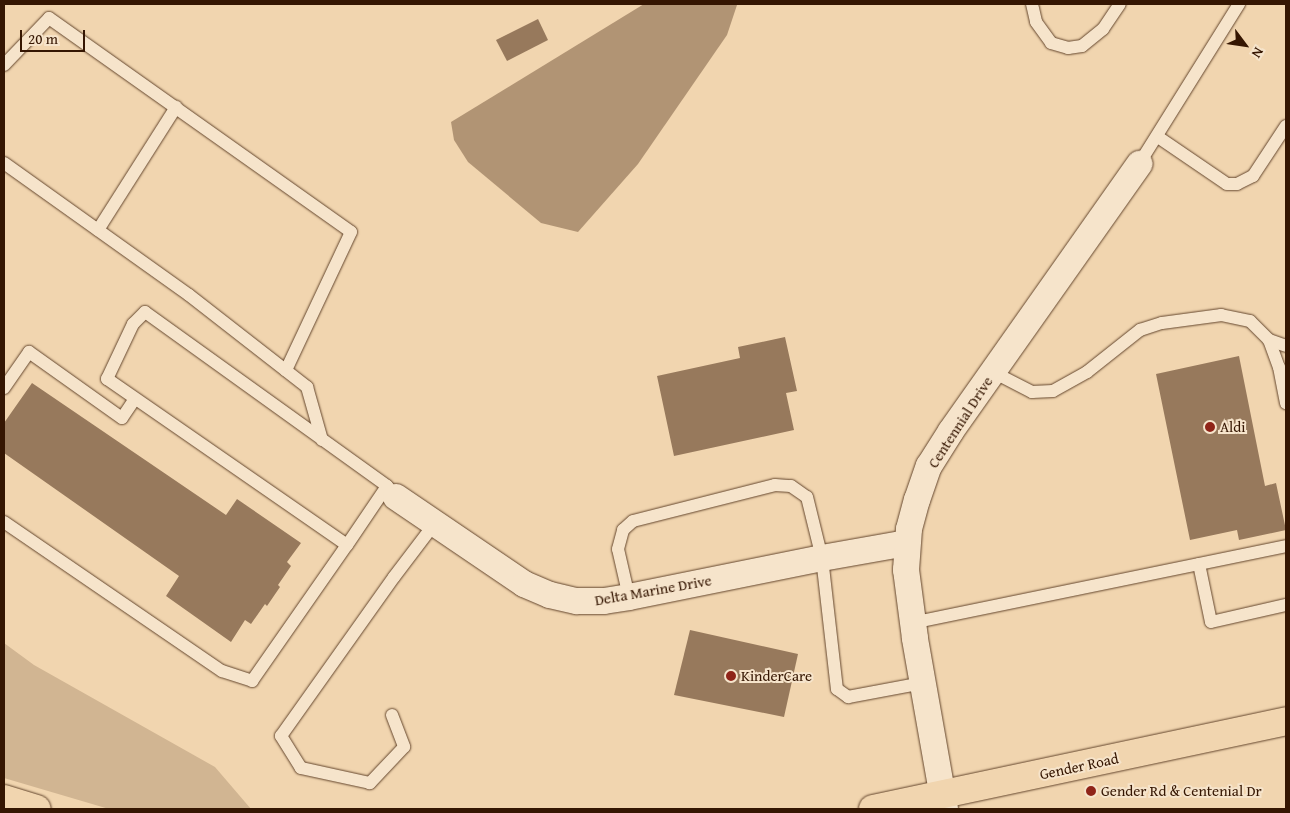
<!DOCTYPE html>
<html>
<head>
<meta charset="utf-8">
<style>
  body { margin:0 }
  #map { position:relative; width:1290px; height:813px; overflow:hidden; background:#f1d5af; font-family:"Gentium Book Plus",serif }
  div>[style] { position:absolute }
  .green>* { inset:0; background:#d1b592 }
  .water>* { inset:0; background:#b19474 }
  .building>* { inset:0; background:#97795c }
  .roads { filter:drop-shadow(0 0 1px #64462d) drop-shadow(0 0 1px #64462d) }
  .lane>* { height:12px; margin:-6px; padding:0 6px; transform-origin:6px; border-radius:6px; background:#f6e4cb }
  .street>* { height:26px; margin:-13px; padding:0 13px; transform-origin:13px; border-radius:13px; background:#f6e4cb }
  .primary>* { height:28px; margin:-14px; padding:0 14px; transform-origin:14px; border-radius:14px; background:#f1d5af }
  .dots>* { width:14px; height:14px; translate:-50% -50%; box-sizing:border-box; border:2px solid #f6e4cb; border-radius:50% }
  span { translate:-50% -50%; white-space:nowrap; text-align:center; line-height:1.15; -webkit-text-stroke:4px #f6e4cb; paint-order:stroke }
  .street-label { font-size:15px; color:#351602 }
  .poi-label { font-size:15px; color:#351602 }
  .left { translate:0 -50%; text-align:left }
  .frame { position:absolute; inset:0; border:5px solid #351602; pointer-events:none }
  .north { position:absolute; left:1220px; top:20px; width:50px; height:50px; -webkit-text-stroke:4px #f6e4cb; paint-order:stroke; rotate:121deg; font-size:14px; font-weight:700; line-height:20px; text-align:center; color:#351602 }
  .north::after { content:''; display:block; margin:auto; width:18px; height:22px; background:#351602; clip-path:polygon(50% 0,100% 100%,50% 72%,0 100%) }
  .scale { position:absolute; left:20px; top:30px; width:65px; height:22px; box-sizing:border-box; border:2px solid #351602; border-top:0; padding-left:6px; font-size:15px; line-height:18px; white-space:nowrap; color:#351602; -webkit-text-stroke:4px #f6e4cb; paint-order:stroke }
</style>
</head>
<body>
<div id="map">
  <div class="green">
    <i style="clip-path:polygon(4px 643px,34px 665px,215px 767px,251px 809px,109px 809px,4px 778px)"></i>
  </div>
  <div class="water">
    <i style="clip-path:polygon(644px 4px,737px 5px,727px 35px,638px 164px,578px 232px,541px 223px,468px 162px,454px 140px,451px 122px)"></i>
  </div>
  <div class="building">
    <i style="clip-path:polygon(538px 19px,548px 40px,507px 61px,496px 40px)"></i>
    <i style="clip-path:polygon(785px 337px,797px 391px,786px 393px,794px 430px,674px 456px,657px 376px,740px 358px,738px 347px)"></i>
    <i style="clip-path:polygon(1239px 356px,1265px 486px,1276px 483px,1286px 530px,1239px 540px,1237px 530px,1190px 540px,1156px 374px)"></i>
    <i style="clip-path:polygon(32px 383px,226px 515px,237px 499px,301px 543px,287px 562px,291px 566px,278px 585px,280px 587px,267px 606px,265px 604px,251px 624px,245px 620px,231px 642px,166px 596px,179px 576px,4px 453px,4px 423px)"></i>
    <i style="clip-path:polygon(690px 630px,798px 654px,784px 717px,674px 695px)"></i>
  </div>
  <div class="roads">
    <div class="lane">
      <i style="left:1032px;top:4px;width:18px;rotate:77deg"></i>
      <i style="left:1036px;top:22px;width:26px;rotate:54deg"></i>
      <i style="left:1051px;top:43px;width:18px;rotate:16deg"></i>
      <i style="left:1068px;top:48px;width:14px;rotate:-8deg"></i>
      <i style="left:1082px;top:46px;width:27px;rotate:-39deg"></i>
      <i style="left:1103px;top:29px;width:30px;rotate:-56deg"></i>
      <i style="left:4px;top:65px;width:65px;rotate:-46.2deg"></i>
      <i style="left:49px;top:18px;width:370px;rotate:35.3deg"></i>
      <i style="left:351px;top:232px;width:153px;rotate:115.2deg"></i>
      <i style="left:1158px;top:137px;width:83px;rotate:34.3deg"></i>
      <i style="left:1227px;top:184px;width:10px"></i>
      <i style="left:1237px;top:184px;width:18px;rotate:-27deg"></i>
      <i style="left:1253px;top:176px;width:60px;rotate:-56.6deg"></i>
      <i style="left:4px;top:163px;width:227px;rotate:35.5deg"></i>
      <i style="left:189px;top:295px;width:150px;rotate:37.9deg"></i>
      <i style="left:307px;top:387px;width:55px;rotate:74.2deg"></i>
      <i style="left:1139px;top:164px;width:189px;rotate:-58deg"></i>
      <i style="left:98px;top:230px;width:146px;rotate:-57.6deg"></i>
      <i style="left:1269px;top:340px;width:18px;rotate:19deg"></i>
      <i style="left:993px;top:372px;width:44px;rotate:27.1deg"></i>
      <i style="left:1032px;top:392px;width:21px;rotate:-3deg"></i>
      <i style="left:1053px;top:391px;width:39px;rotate:-29deg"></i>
      <i style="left:1087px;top:372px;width:68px;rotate:-38.4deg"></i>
      <i style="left:1140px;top:330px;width:23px;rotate:-18deg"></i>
      <i style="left:1162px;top:323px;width:60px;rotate:-7.7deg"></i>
      <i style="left:1221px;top:315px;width:30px;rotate:12deg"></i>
      <i style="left:1250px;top:321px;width:27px;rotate:45deg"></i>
      <i style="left:1269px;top:340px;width:29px;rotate:70deg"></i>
      <i style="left:1279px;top:367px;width:37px;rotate:79deg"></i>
      <i style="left:4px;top:388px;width:44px;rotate:-55.2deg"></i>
      <i style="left:29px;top:352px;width:114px;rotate:35.4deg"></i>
      <i style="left:122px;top:418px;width:23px;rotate:-56deg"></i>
      <i style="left:387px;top:486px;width:71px;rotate:124.1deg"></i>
      <i style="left:347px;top:545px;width:292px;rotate:-145.3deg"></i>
      <i style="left:107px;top:379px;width:61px;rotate:-64.7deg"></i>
      <i style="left:133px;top:324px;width:17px;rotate:-45deg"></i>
      <i style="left:145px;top:312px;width:298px;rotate:35.7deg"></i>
      <i style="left:387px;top:486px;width:14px;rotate:51deg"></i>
      <i style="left:4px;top:522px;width:264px;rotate:34.4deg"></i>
      <i style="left:222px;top:671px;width:32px;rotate:18deg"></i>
      <i style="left:252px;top:681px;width:166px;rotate:-55.1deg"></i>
      <i style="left:1199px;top:564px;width:59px;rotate:78.3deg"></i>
      <i style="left:1211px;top:622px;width:77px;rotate:-12.8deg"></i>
      <i style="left:629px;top:597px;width:49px;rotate:-102.9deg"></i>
      <i style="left:618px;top:549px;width:20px;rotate:-75deg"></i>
      <i style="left:623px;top:530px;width:13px;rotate:-42deg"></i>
      <i style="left:633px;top:521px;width:146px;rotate:-14.2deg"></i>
      <i style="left:775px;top:485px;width:16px;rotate:4deg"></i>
      <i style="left:791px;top:486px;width:19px;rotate:35deg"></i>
      <i style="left:807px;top:497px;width:63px;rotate:76.2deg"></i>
      <i style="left:822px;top:558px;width:132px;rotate:83.5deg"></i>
      <i style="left:837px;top:689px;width:14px;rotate:36deg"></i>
      <i style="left:848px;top:697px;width:76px;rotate:-10.6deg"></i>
      <i style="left:912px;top:623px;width:382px;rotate:-11.6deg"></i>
      <i style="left:392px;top:715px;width:34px;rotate:69deg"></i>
      <i style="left:404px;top:747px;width:50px;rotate:133.4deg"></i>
      <i style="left:370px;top:783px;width:71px;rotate:-167.7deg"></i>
      <i style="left:301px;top:768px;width:38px;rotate:-122deg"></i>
      <i style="left:281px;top:736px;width:195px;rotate:-54.6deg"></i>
      <i style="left:394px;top:577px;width:68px;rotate:-52.8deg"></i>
    </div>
    <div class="street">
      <i style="left:396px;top:497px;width:155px;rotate:34.2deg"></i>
      <i style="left:524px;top:584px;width:28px;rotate:23deg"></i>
      <i style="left:550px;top:595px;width:28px;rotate:13deg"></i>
      <i style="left:577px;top:601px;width:27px"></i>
      <i style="left:604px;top:601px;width:25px;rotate:-9deg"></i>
      <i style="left:629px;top:597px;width:197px;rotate:-11.4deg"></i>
      <i style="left:822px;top:558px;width:86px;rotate:-10deg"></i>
      <i style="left:945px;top:809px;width:174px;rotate:-100deg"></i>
      <i style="left:915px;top:638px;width:69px;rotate:-97.5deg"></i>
      <i style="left:906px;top:570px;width:41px;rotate:-85.8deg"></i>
      <i style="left:909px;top:529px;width:30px;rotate:-75deg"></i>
      <i style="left:917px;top:500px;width:36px;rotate:-71deg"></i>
      <i style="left:929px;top:466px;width:41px;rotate:-57.8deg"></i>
      <i style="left:951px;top:431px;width:327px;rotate:-54.8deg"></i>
    </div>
    <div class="primary">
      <i style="left:4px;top:799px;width:34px;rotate:17deg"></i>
      <i style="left:873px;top:809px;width:422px;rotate:-12deg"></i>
    </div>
  </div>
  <div class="dots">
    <i style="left:1210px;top:427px;background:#8f2418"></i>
    <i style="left:731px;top:676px;background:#8f2418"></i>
    <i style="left:1091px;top:791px;background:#8f2418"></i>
  </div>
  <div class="street-label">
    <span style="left:960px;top:422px;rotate:-57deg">Centennial Drive</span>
    <span style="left:653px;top:590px;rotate:-10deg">Delta Marine Drive</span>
    <span style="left:1079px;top:766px;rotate:-12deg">Gender Road</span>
  </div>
  <div class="poi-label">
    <span class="left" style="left:1220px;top:427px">Aldi</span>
    <span class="left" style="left:741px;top:676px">KinderCare</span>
    <span class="left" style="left:1101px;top:791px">Gender Rd &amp; Centenial Dr</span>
  </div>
  <div class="frame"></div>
  <div class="north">N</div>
  <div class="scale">20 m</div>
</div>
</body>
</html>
